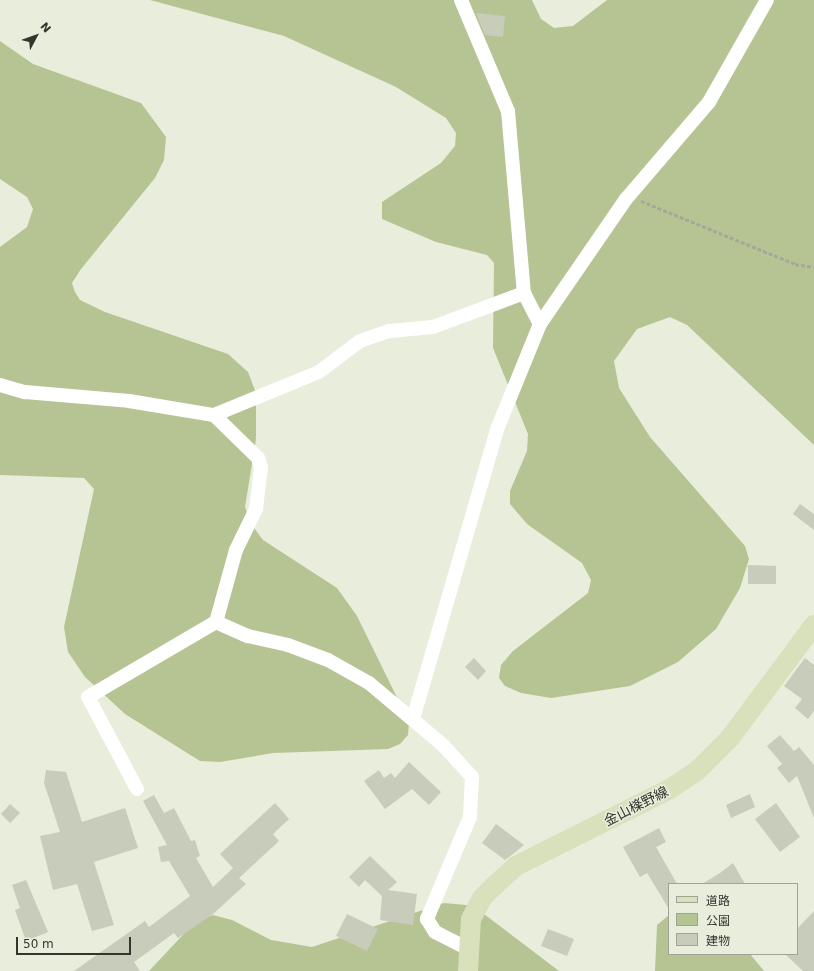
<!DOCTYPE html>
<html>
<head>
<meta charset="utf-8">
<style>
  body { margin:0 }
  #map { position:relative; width:814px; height:971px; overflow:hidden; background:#e8eddc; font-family:"DejaVu Sans","Noto Sans JP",sans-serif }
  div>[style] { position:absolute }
  .green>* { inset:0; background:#b6c493 }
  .building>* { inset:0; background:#c7ccbb }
  .path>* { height:2.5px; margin-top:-1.25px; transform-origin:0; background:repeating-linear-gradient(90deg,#a4a89b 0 4px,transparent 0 6px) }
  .street>* { height:14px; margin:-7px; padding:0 7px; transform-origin:7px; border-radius:7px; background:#fff }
  .secondary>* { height:20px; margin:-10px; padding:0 10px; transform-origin:10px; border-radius:10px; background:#d9e0bc }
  span { translate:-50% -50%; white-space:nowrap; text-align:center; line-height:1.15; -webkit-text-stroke:3px #e8eddc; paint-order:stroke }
  .street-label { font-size:14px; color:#33352e }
  .legend { position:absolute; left:668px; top:883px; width:130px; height:72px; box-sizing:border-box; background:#e8eddc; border:1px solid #a0a396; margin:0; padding:5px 7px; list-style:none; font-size:12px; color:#33352e }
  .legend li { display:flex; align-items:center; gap:8px; height:20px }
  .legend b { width:20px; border:1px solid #a0a396 }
  .north { position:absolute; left:16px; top:16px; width:40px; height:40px; -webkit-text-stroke:3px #e8eddc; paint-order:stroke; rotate:49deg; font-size:11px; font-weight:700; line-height:16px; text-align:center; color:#33352e }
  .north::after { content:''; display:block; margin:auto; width:14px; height:18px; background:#33352e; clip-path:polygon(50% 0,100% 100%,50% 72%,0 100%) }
  .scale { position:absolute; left:16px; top:937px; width:115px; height:18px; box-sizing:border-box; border:2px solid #33352e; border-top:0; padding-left:5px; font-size:12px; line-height:14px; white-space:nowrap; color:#33352e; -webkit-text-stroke:3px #e8eddc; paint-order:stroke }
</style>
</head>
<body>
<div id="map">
  <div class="green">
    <i style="clip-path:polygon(150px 0,532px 0,541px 19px,554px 28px,573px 26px,607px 0,814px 0,814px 445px,687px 325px,670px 317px,637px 329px,614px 361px,619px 388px,650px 437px,745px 546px,749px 559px,740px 588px,716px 629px,678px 662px,630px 686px,551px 698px,521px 693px,505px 686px,499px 678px,501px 665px,513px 651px,588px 593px,591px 580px,582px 563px,527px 524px,510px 504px,510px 491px,527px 451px,528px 434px,493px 348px,494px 263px,487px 255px,436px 242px,382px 219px,382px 202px,441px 163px,455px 146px,456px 133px,446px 118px,396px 87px,284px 36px)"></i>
    <i style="clip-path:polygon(0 41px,33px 64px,141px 103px,166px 137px,164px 160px,155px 178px,81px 269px,72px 283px,75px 292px,80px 300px,105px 312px,228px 354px,248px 372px,256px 393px,256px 439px,245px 507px,251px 524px,263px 540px,337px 588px,357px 616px,409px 722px,408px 735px,400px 744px,388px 749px,273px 753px,220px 762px,200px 761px,125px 714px,85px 677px,68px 652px,64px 627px,94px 489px,84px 478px,0 475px,0 247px,27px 227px,33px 209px,27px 197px,0 179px)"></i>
    <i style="clip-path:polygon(444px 903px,466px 905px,480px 911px,559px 971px,149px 971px,195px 922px,213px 915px,232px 920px,271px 940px,312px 947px)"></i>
    <i style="clip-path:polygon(669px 915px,669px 954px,750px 954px,764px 971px,655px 971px,657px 925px)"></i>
  </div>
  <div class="building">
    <i style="clip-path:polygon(476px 13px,505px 16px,503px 37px,485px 35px)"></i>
    <i style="clip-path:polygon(800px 504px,814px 514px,814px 530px,793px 514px)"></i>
    <i style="clip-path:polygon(748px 565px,776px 566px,776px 584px,748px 584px)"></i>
    <i style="clip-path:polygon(474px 658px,486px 671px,478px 680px,465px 667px)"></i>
    <i style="clip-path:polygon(805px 658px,814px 665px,814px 711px,808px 719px,795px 708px,802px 699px,784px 686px)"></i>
    <i style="clip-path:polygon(780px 735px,794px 751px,799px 747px,814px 765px,814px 818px,797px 776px,789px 783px,777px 768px,782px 764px,767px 746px)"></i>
    <i style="clip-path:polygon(409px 762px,441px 792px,429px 805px,412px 789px,385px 809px,364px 781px,379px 770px,384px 778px,391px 773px,395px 778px)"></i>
    <i style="clip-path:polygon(46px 770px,66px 772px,82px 822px,125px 808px,138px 848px,94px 862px,114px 925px,92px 931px,77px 884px,53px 890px,40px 836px,60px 832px,44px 783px)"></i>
    <i style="clip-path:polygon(750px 794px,755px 807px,731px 818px,726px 805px)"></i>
    <i style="clip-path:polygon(154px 795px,164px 813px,174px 808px,191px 841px,195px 840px,200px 856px,196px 858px,213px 887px,233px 868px,220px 854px,275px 803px,289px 819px,273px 834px,279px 841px,239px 878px,246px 884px,213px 914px,178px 938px,174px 933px,134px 962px,140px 971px,74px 971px,145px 921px,149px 927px,190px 896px,169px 861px,161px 862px,158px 847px,167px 845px,143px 801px)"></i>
    <i style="clip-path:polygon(776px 803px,800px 837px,780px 852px,755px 819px)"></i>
    <i style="clip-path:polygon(10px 804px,20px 813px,10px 823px,1px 814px)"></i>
    <i style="clip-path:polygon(496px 824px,524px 845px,505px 860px,482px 843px)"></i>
    <i style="clip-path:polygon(659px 828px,666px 842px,656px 847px,677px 884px,669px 884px,669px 909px,647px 873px,640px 877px,623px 847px)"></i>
    <i style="clip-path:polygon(370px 856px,397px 882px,388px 890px,417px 894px,413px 925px,380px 920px,382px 896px,365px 880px,359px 887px,349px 877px)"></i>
    <i style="clip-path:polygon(733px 863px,745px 884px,702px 884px,720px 873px)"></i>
    <i style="clip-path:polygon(26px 880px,48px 932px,26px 941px,15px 910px,20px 908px,12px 885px)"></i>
    <i style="clip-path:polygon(814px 911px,814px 971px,803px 971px,785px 954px,797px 954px,797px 929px)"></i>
    <i style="clip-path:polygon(347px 914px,378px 929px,367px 951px,336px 936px)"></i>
    <i style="clip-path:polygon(548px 929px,574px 939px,567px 956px,541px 946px)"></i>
  </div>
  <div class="path">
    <i style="left:641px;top:201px;width:166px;rotate:22.2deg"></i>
    <i style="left:795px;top:264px;width:19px;rotate:9deg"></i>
  </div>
  <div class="street">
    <i style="left:461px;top:0;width:121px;rotate:67.1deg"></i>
    <i style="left:508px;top:111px;width:183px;rotate:85deg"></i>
    <i style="left:524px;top:293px;width:35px;rotate:63deg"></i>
    <i style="left:0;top:385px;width:26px;rotate:16deg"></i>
    <i style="left:25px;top:392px;width:104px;rotate:4.9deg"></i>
    <i style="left:129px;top:401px;width:86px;rotate:9.4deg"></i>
    <i style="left:214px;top:415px;width:113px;rotate:-22.3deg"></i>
    <i style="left:319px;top:372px;width:51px;rotate:-37.1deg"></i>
    <i style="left:360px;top:341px;width:31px;rotate:-19deg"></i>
    <i style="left:389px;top:331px;width:44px;rotate:-5.2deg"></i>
    <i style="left:433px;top:327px;width:97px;rotate:-20.5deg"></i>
    <i style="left:214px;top:415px;width:62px;rotate:44.3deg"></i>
    <i style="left:258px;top:458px;width:9px;rotate:72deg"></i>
    <i style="left:261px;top:467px;width:42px;rotate:96.8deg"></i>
    <i style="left:256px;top:509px;width:46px;rotate:116deg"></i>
    <i style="left:236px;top:550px;width:75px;rotate:105.5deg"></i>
    <i style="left:413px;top:719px;width:304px;rotate:-73.8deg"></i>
    <i style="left:498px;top:427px;width:111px;rotate:-67.8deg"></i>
    <i style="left:540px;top:324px;width:152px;rotate:-55.5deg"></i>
    <i style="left:626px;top:199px;width:128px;rotate:-49.4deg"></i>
    <i style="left:709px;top:102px;width:117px;rotate:-60.4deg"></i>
    <i style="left:137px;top:789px;width:104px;rotate:-118deg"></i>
    <i style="left:88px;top:697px;width:148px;rotate:-30.4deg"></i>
    <i style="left:216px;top:622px;width:35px;rotate:24deg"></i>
    <i style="left:248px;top:636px;width:41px;rotate:12.7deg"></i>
    <i style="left:288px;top:645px;width:43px;rotate:20.6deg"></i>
    <i style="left:328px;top:660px;width:47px;rotate:29.3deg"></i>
    <i style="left:369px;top:683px;width:97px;rotate:40deg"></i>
    <i style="left:443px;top:745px;width:43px;rotate:47.8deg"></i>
    <i style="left:472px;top:777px;width:40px;rotate:92.9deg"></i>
    <i style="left:470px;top:817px;width:111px;rotate:112.9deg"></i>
    <i style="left:427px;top:919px;width:15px;rotate:58deg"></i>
    <i style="left:435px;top:932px;width:36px;rotate:27deg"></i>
  </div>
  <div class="secondary">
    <i style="left:468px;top:971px;width:52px;rotate:-86.7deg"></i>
    <i style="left:471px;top:919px;width:24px;rotate:-62deg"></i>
    <i style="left:482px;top:898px;width:17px;rotate:-45deg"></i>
    <i style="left:494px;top:886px;width:30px;rotate:-42deg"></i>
    <i style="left:516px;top:866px;width:172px;rotate:-26.6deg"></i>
    <i style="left:670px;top:789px;width:32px;rotate:-34deg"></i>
    <i style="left:697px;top:771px;width:47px;rotate:-45deg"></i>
    <i style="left:730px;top:738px;width:141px;rotate:-53.4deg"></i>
  </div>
  <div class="street-label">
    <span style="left:636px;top:806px;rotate:-27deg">金山檪野線</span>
  </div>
  <ul class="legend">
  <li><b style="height:5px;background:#d9e0bc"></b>道路</li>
  <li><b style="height:11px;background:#b6c493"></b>公園</li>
  <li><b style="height:11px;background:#c7ccbb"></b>建物</li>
  </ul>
  <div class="north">N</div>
  <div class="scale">50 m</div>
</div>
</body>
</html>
